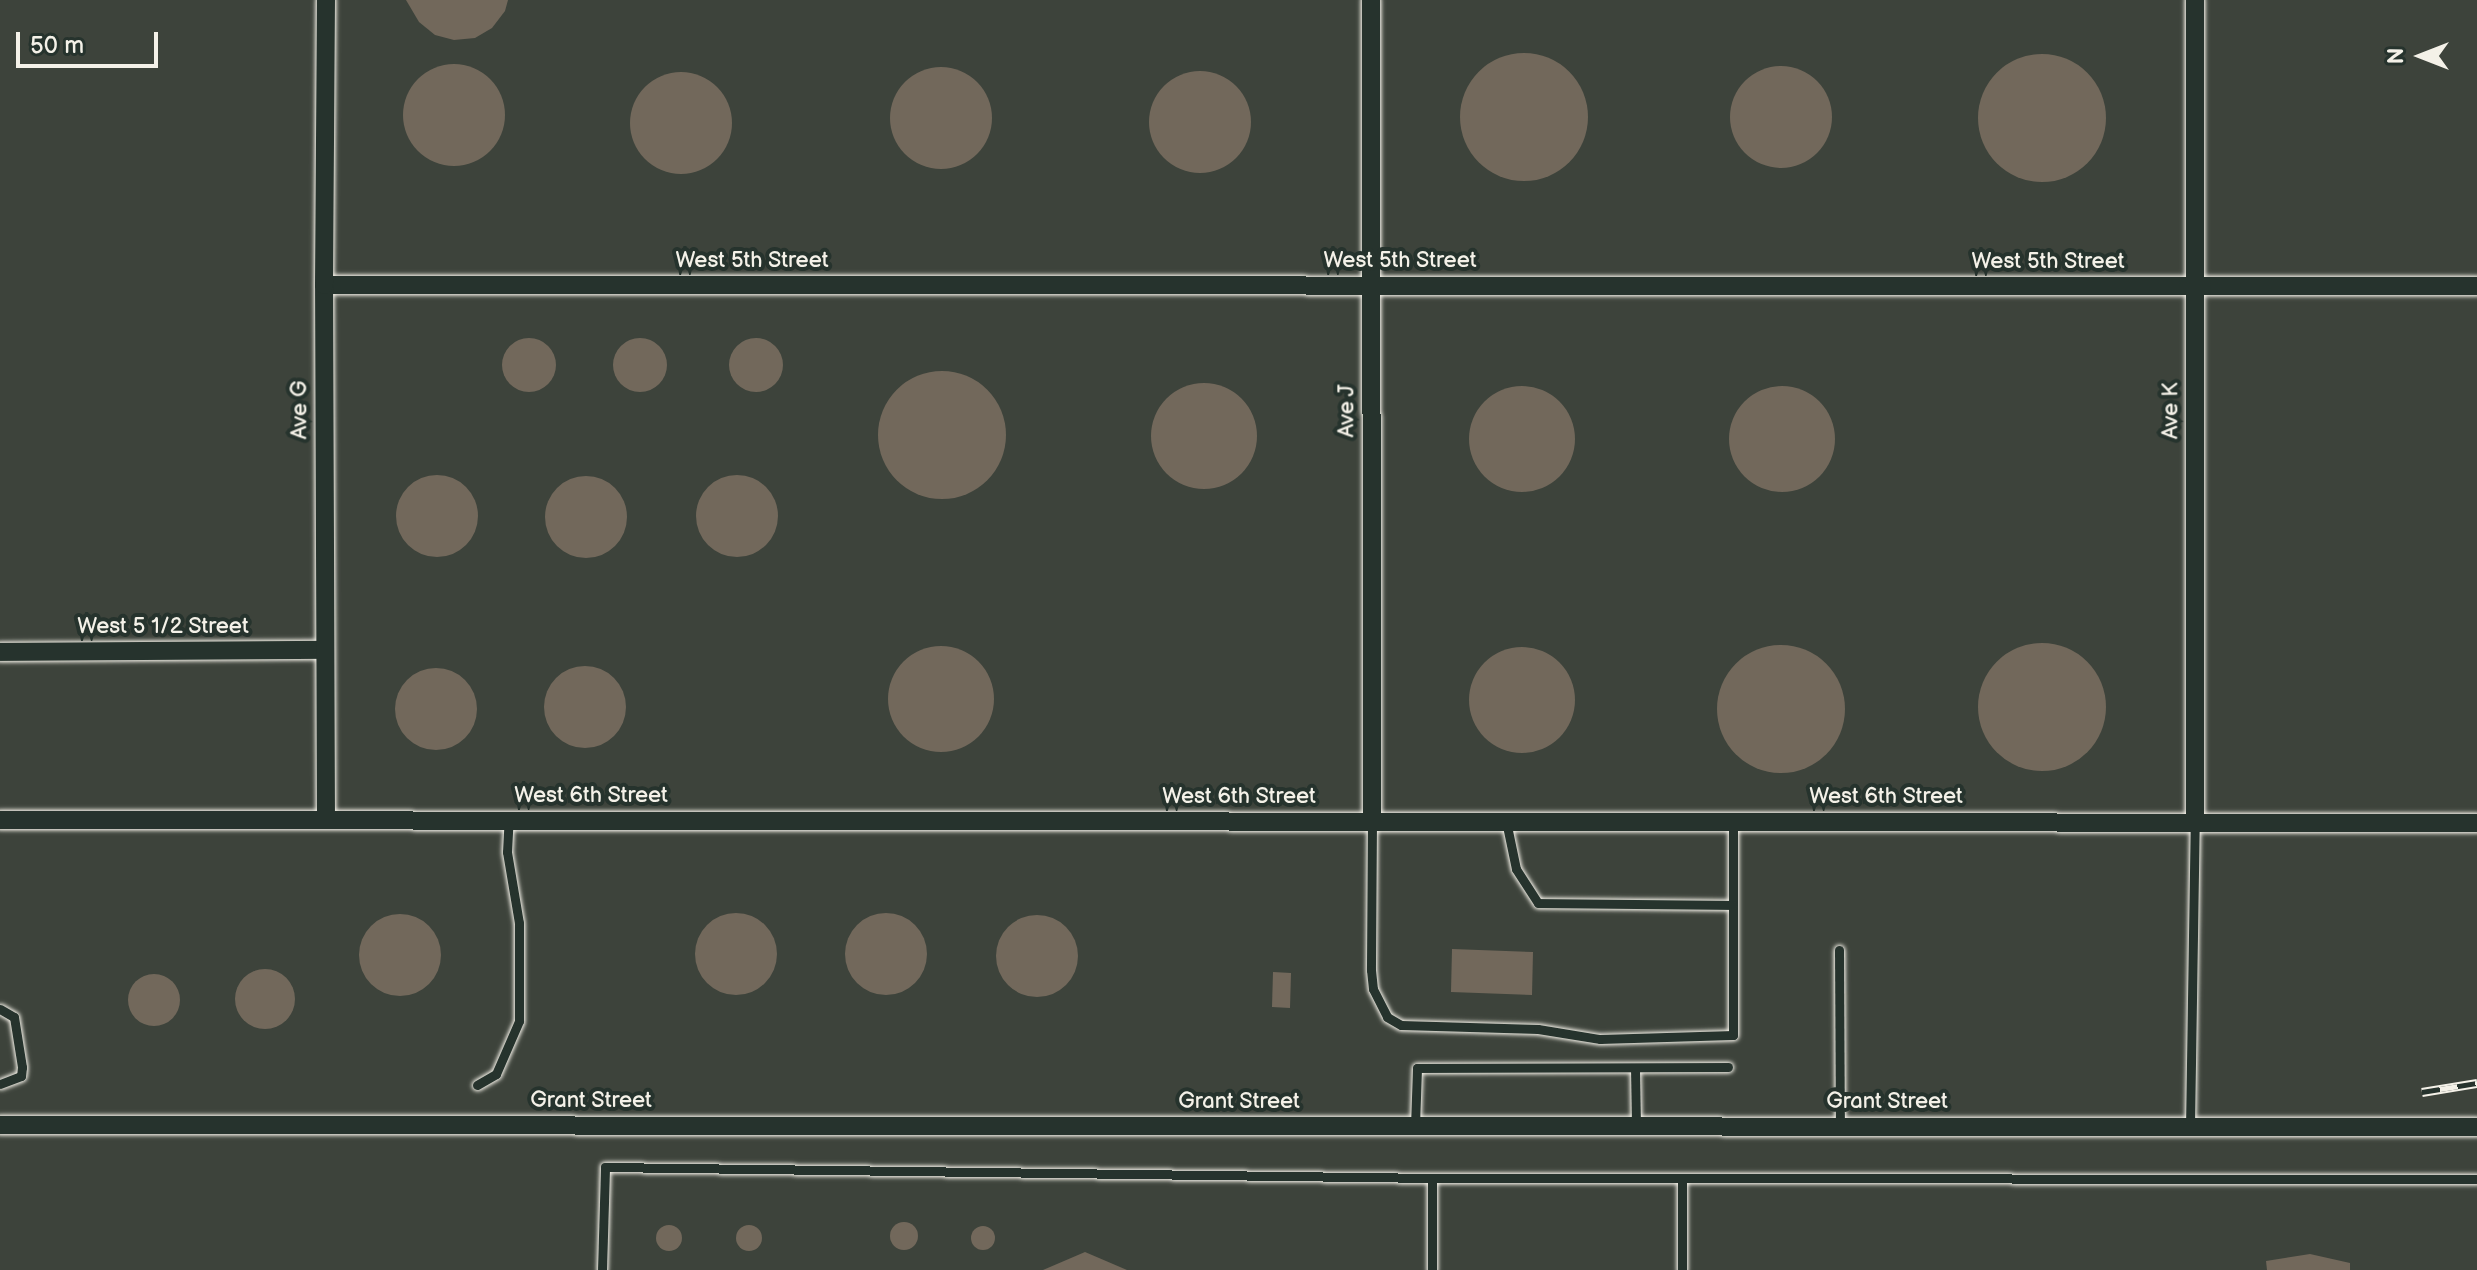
<!DOCTYPE html>
<html>
<head>
<meta charset="utf-8">
<style>
  body { margin:0 }
  #map { position:relative; width:2477px; height:1270px; overflow:hidden; background:#26332d; font-family:"Balsamiq Sans",sans-serif }
  div>[style] { position:absolute }
  .built>* { inset:0; background:#3d433b }
  .building>* { inset:0; background:#72685b }
  .round { border-radius:50% }
  .roads { filter:drop-shadow(0 0 2px #f4f1e8) drop-shadow(0 0 2px #f4f1e8) }
  .service>* { height:9px; margin:-4.5px; padding:0 4.5px; transform-origin:4.5px; border-radius:4.5px; background:#26332d }
  .minor>* { height:18px; margin:-9px; padding:0 9px; transform-origin:9px; border-radius:9px; background:#26332d }
  .rail>* { height:9px; margin-top:-4.5px; transform-origin:0; background:repeating-linear-gradient(90deg,#26332d 0 18px,#f4f1e8 0 36px); box-sizing:border-box; border-block:2px solid #f4f1e8 }
  span { translate:-50% -50%; white-space:nowrap; text-align:center; line-height:1.15; -webkit-text-stroke:8px #26332d; paint-order:stroke }
  .street-label { font-size:22px; color:#f4f1e8 }
  .north { position:absolute; left:2381px; top:16px; width:80px; height:80px; -webkit-text-stroke:6px #26332d; paint-order:stroke; rotate:270deg; font-size:22px; font-weight:700; line-height:32px; text-align:center; color:#f4f1e8 }
  .north::after { content:''; display:block; margin:auto; width:28px; height:36px; background:#f4f1e8; clip-path:polygon(50% 0,100% 100%,50% 72%,0 100%) }
  .scale { position:absolute; left:16px; top:32px; width:142px; height:36px; box-sizing:border-box; border:4px solid #f4f1e8; border-top:0; padding-left:10px; font-size:24px; line-height:28px; white-space:nowrap; color:#f4f1e8; -webkit-text-stroke:6px #26332d; paint-order:stroke }
</style>
</head>
<body>
<div id="map">
  <div class="built">
    <i style="clip-path:polygon(0 0,2477px 0,2477px 1270px,0 1270px)"></i>
  </div>
  <div class="building">
    <i style="clip-path:polygon(406px 0,508px 0,505px 11px,492px 28px,475px 38px,454px 40px,435px 35px,419px 22px)"></i>
    <i class="round" style="left:1460px;top:53px;width:128px;height:128px"></i>
    <i class="round" style="left:1978px;top:54px;width:128px;height:128px"></i>
    <i class="round" style="left:403px;top:64px;width:102px;height:102px"></i>
    <i class="round" style="left:1730px;top:66px;width:102px;height:102px"></i>
    <i class="round" style="left:890px;top:67px;width:102px;height:102px"></i>
    <i class="round" style="left:1149px;top:71px;width:102px;height:102px"></i>
    <i class="round" style="left:630px;top:72px;width:102px;height:102px"></i>
    <i class="round" style="left:502px;top:338px;width:54px;height:54px"></i>
    <i class="round" style="left:729px;top:338px;width:54px;height:54px"></i>
    <i class="round" style="left:613px;top:338px;width:54px;height:54px"></i>
    <i class="round" style="left:878px;top:371px;width:128px;height:128px"></i>
    <i class="round" style="left:1151px;top:383px;width:106px;height:106px"></i>
    <i class="round" style="left:1469px;top:386px;width:106px;height:106px"></i>
    <i class="round" style="left:1729px;top:386px;width:106px;height:106px"></i>
    <i class="round" style="left:696px;top:475px;width:82px;height:82px"></i>
    <i class="round" style="left:396px;top:475px;width:82px;height:82px"></i>
    <i class="round" style="left:545px;top:476px;width:82px;height:82px"></i>
    <i class="round" style="left:1978px;top:643px;width:128px;height:128px"></i>
    <i class="round" style="left:1717px;top:645px;width:128px;height:128px"></i>
    <i class="round" style="left:888px;top:646px;width:106px;height:106px"></i>
    <i class="round" style="left:1469px;top:647px;width:106px;height:106px"></i>
    <i class="round" style="left:544px;top:666px;width:82px;height:82px"></i>
    <i class="round" style="left:395px;top:668px;width:82px;height:82px"></i>
    <i class="round" style="left:695px;top:913px;width:82px;height:82px"></i>
    <i class="round" style="left:845px;top:913px;width:82px;height:82px"></i>
    <i class="round" style="left:359px;top:914px;width:82px;height:82px"></i>
    <i class="round" style="left:996px;top:915px;width:82px;height:82px"></i>
    <i style="clip-path:polygon(1452px 949px,1533px 952px,1532px 995px,1451px 992px)"></i>
    <i class="round" style="left:235px;top:969px;width:60px;height:60px"></i>
    <i style="clip-path:polygon(1273px 972px,1291px 973px,1290px 1008px,1272px 1007px)"></i>
    <i class="round" style="left:128px;top:974px;width:52px;height:52px"></i>
    <i class="round" style="left:890px;top:1222px;width:28px;height:28px"></i>
    <i class="round" style="left:736px;top:1225px;width:26px;height:26px"></i>
    <i class="round" style="left:656px;top:1225px;width:26px;height:26px"></i>
    <i class="round" style="left:971px;top:1226px;width:24px;height:24px"></i>
    <i style="clip-path:polygon(1085px 1252px,1127px 1270px,1043px 1270px)"></i>
    <i style="clip-path:polygon(2310px 1254px,2350px 1263px,2350px 1270px,2267px 1270px,2266px 1261px)"></i>
  </div>
  <div class="roads">
    <div class="service">
      <i style="left:1372px;top:821px;width:149px;rotate:90.4deg"></i>
      <i style="left:1371px;top:970px;width:19px;rotate:84deg"></i>
      <i style="left:1373px;top:989px;width:31px;rotate:63deg"></i>
      <i style="left:1387px;top:1017px;width:16px;rotate:30deg"></i>
      <i style="left:1401px;top:1025px;width:137px;rotate:1.7deg"></i>
      <i style="left:1538px;top:1029px;width:63px;rotate:9.2deg"></i>
      <i style="left:1600px;top:1039px;width:133px;rotate:-1.7deg"></i>
      <i style="left:1733px;top:1035px;width:214px;rotate:-90deg"></i>
      <i style="left:1506px;top:821px;width:49px;rotate:78.2deg"></i>
      <i style="left:1516px;top:869px;width:40px;rotate:57.1deg"></i>
      <i style="left:1538px;top:903px;width:195px;rotate:0.6deg"></i>
      <i style="left:1839px;top:950px;width:176px;rotate:89.7deg"></i>
      <i style="left:0;top:1009px;width:16px;rotate:30deg"></i>
      <i style="left:14px;top:1017px;width:51px;rotate:80.9deg"></i>
      <i style="left:22px;top:1067px;width:9px;rotate:96deg"></i>
      <i style="left:21px;top:1076px;width:22px;rotate:159deg"></i>
      <i style="left:1635px;top:1068px;width:58px;rotate:89deg"></i>
      <i style="left:477px;top:1085px;width:22px;rotate:-30deg"></i>
      <i style="left:496px;top:1074px;width:58px;rotate:-66.5deg"></i>
      <i style="left:519px;top:1021px;width:98px;rotate:-90deg"></i>
      <i style="left:519px;top:923px;width:72px;rotate:-99.6deg"></i>
      <i style="left:507px;top:852px;width:33px;rotate:-87deg"></i>
      <i style="left:1415px;top:1126px;width:58px;rotate:-88deg"></i>
      <i style="left:1417px;top:1068px;width:311px;rotate:-0.2deg"></i>
      <i style="left:2190px;top:1127px;width:306px;rotate:-89.1deg"></i>
      <i style="left:1432px;top:1178px;width:92px;rotate:90deg"></i>
      <i style="left:602px;top:1270px;width:103px;rotate:-88.3deg"></i>
      <i style="left:605px;top:1167px;width:827px;rotate:0.76deg"></i>
      <i style="left:1432px;top:1178px;width:1045px;rotate:0.05deg"></i>
      <i style="left:1682px;top:1270px;width:92px;rotate:-90deg"></i>
    </div>
    <div class="minor">
      <i style="left:1371px;top:0;width:821px;rotate:89.93deg"></i>
      <i style="left:2195px;top:0;width:821px;rotate:90deg"></i>
      <i style="left:324px;top:285px;width:2153px;rotate:0.03deg"></i>
      <i style="left:0;top:652px;width:325px;rotate:-0.4deg"></i>
      <i style="left:326px;top:819px;width:534px;rotate:-90.21deg"></i>
      <i style="left:324px;top:285px;width:285px;rotate:-89.6deg"></i>
      <i style="left:0;top:820px;width:2477px;rotate:0.07deg"></i>
      <i style="left:0;top:1125px;width:2477px;rotate:0.05deg"></i>
    </div>
  </div>
  <div class="rail">
    <i style="left:2422px;top:1092px;width:56px;rotate:-9.3deg"></i>
  </div>
  <div class="street-label">
    <span style="left:752px;top:261px">West 5th Street</span>
    <span style="left:1400px;top:261px">West 5th Street</span>
    <span style="left:2048px;top:262px">West 5th Street</span>
    <span style="left:300px;top:410px;rotate:-90deg">Ave G</span>
    <span style="left:1347px;top:411px;rotate:-90deg">Ave J</span>
    <span style="left:2171px;top:411px;rotate:-90deg">Ave K</span>
    <span style="left:163px;top:627px">West 5 1/2 Street</span>
    <span style="left:591px;top:796px">West 6th Street</span>
    <span style="left:1239px;top:797px">West 6th Street</span>
    <span style="left:1886px;top:797px">West 6th Street</span>
    <span style="left:591px;top:1101px">Grant Street</span>
    <span style="left:1239px;top:1102px">Grant Street</span>
    <span style="left:1887px;top:1102px">Grant Street</span>
  </div>
  <div class="north">N</div>
  <div class="scale">50 m</div>
</div>
</body>
</html>
